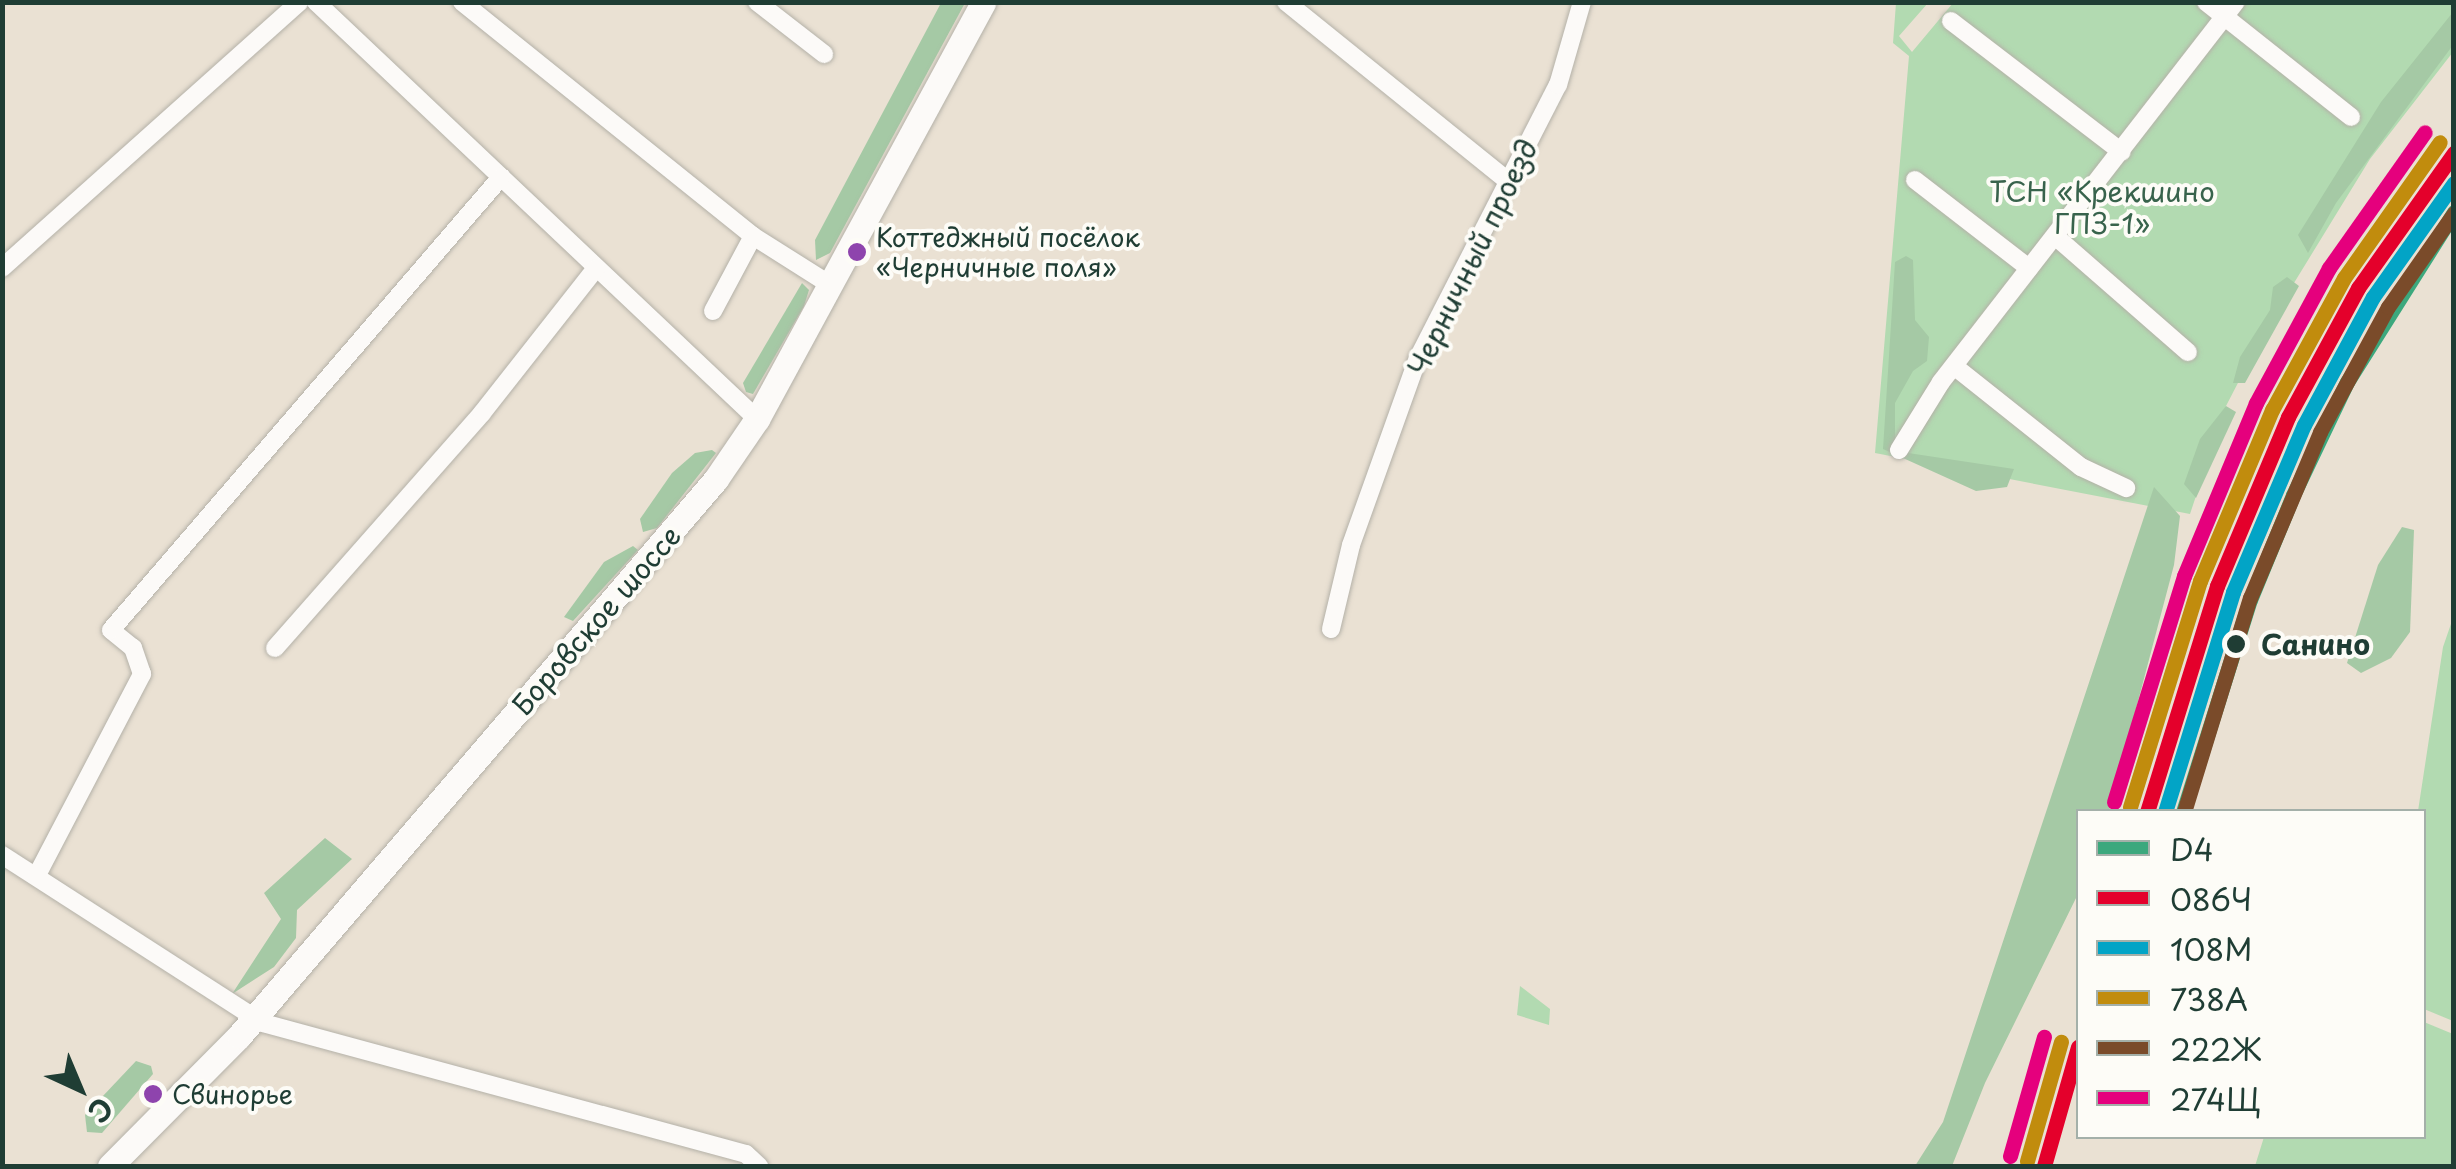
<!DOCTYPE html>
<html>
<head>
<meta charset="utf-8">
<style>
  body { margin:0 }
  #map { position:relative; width:2456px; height:1169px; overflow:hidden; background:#eae1d3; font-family:"Playpen Sans",sans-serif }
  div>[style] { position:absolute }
  .green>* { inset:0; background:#b2dab1 }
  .forest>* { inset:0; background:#a5c9a5 }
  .roads { filter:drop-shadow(0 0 2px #b4b1a8) drop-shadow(0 0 2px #b4b1a8) }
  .street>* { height:18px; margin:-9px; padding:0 9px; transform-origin:9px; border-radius:9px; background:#fcfaf8 }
  .secondary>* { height:25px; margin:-12.5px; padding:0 12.5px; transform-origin:12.5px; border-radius:12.5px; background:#fcfaf8 }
  .rail-1>* { height:15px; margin:-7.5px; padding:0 7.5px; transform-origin:7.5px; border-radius:7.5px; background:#3ca87d }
  .rail-2>* { height:15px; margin:-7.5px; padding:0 7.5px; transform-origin:7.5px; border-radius:7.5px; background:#e4002b }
  .rail-3>* { height:15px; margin:-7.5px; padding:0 7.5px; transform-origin:7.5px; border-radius:7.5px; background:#02a4c6 }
  .rail-4>* { height:15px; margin:-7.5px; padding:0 7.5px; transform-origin:7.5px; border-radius:7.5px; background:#c18c0d }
  .rail-5>* { height:15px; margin:-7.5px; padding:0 7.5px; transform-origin:7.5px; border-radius:7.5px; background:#7a4b2a }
  .rail-6>* { height:15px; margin:-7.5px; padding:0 7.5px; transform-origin:7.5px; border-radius:7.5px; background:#e5007d }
  .dots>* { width:28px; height:28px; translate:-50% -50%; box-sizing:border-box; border:5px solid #fdfcf7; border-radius:50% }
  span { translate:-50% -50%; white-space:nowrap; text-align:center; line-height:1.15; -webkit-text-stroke:8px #fdfcf7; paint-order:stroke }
  .bus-label { font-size:26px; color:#1f3d34 }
  .left { translate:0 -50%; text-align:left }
  .park-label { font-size:28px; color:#38634c }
  .street-label { font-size:28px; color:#1f3d34 }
  .stop-label { font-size:28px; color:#1f3d34; font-weight:700 }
  .frame { position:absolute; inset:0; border:5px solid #1f3d34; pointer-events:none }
  .legend { position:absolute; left:2076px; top:809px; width:350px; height:330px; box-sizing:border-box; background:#fdfcf7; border:2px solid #a4b0a9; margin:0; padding:12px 18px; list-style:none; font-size:30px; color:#1f3d34 }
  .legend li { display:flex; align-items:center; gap:20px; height:50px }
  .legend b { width:50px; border:2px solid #a4b0a9 }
  .north { position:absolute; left:30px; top:1039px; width:100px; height:100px; -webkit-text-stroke:8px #fdfcf7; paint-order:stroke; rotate:136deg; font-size:28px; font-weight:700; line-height:40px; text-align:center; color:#1f3d34 }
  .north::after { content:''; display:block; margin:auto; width:35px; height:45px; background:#1f3d34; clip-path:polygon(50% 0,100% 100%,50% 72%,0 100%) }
</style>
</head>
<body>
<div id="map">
  <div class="green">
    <i style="clip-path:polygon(1896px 3px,1928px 3px,1899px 36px,1912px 52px,1953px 3px,2453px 3px,2453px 52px,2370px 159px,2267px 327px,2226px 406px,2190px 514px,1875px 453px,1909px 56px,1893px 43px)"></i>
    <i style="clip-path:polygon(2453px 618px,2453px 1021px,2424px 1009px,2424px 812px,2418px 811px,2443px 647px)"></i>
    <i style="clip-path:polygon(1520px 986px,1550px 1009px,1549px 1025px,1517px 1015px)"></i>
    <i style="clip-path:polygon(2424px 1022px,2453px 1034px,2453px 1166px,2255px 1166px,2264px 1137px,2424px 1136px)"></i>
  </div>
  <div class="forest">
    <i style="clip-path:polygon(941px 3px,965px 3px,830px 253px,816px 260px,815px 240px)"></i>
    <i style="clip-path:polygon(2453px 12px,2453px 45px,2336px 203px,2308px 253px,2298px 235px,2381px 102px)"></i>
    <i style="clip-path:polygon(1906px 256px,1913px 260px,1915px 320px,1929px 337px,1927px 361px,1913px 371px,1895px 403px,1895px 451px,2014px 469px,2007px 487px,1976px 491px,1883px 449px,1895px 262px)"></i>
    <i style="clip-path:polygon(2287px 277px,2299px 286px,2245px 383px,2233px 383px,2240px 357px,2270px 310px,2273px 287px)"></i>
    <i style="clip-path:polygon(802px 283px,809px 290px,804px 306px,753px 394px,746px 392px,743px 383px)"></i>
    <i style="clip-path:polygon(2226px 406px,2236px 412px,2196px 498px,2184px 484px,2200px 439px)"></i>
    <i style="clip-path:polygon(712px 450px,716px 453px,657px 528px,643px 532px,640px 519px,672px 473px,695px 453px)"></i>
    <i style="clip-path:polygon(2154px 487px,2180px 516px,2174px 565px,2109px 811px,2078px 812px,2078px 894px,1985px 1083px,1952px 1166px,1915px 1166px,1943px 1122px)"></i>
    <i style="clip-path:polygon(2402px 527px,2414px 530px,2410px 632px,2391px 658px,2361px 673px,2347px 663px,2378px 565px)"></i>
    <i style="clip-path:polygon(633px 546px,638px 550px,573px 621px,564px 617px,604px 562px)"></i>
    <i style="clip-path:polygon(325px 838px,352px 859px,297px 910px,296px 938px,274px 967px,232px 994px,281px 919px,264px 893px)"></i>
    <i style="clip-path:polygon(136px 1061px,151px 1066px,153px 1074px,102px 1133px,87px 1132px,85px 1115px)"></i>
  </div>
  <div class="roads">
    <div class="street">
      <i style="left:316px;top:2px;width:607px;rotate:43.4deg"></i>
      <i style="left:462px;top:2px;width:373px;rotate:38.8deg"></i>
      <i style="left:753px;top:236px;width:90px;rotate:32.3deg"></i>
      <i style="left:757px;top:2px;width:85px;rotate:37.8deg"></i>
      <i style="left:1286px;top:2px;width:287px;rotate:38.9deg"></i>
      <i style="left:2206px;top:2px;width:185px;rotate:38.4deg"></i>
      <i style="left:1951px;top:21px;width:215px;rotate:37.5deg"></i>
      <i style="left:1915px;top:180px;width:144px;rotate:37.7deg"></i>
      <i style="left:2056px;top:237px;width:175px;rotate:41.1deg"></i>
      <i style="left:2px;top:268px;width:399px;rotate:-41.8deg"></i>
      <i style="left:713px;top:311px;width:85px;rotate:-61.9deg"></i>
      <i style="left:1954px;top:366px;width:162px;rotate:38.5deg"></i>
      <i style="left:2081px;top:467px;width:50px;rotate:25deg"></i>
      <i style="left:1899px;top:450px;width:80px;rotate:-58.3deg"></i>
      <i style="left:1941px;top:382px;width:481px;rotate:-52.2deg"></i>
      <i style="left:1331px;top:629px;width:86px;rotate:-76.6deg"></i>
      <i style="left:1351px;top:545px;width:199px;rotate:-70.3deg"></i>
      <i style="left:1418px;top:358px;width:307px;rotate:-62.9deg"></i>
      <i style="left:1558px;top:85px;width:86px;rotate:-73.9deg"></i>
      <i style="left:275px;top:648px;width:313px;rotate:-48.6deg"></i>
      <i style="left:482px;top:413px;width:184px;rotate:-51.8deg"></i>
      <i style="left:2px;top:855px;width:310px;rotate:32.8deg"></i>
      <i style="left:263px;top:1023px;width:500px;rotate:15.17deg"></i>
      <i style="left:746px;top:1154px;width:18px;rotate:43deg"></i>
      <i style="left:37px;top:875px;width:227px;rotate:-62.4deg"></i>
      <i style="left:142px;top:674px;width:28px;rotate:-109deg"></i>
      <i style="left:133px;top:648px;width:28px;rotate:-141deg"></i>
      <i style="left:111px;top:630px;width:598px;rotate:-49.27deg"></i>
    </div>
    <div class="secondary">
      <i style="left:110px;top:1166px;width:183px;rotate:-45.2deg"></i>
      <i style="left:239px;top:1036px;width:733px;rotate:-49.42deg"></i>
      <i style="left:716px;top:479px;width:73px;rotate:-55.7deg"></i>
      <i style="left:757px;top:419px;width:474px;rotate:-61.5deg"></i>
    </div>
  </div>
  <div class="rail-1">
    <i style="left:2183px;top:812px;width:222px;rotate:-72.5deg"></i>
    <i style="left:2250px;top:600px;width:113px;rotate:-67.7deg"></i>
    <i style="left:2293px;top:495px;width:125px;rotate:-64.5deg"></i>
    <i style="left:2347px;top:382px;width:201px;rotate:-57.8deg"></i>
  </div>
  <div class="rail-2">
    <i style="left:2147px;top:812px;width:237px;rotate:-72.8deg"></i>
    <i style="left:2217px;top:586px;width:183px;rotate:-67.2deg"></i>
    <i style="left:2288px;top:417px;width:147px;rotate:-61.5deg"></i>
    <i style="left:2358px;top:288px;width:166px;rotate:-54.6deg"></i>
    <i style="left:2044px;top:1166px;width:124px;rotate:-74.1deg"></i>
  </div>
  <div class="rail-3">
    <i style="left:2165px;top:812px;width:230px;rotate:-72.8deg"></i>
    <i style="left:2233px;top:592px;width:181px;rotate:-67deg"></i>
    <i style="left:2304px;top:425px;width:145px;rotate:-61.7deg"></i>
    <i style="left:2373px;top:297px;width:140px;rotate:-54.6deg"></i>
  </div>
  <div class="rail-4">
    <i style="left:2130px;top:807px;width:237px;rotate:-72.8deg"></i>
    <i style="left:2200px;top:581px;width:186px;rotate:-67.2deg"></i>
    <i style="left:2272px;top:410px;width:150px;rotate:-61.4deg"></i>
    <i style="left:2344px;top:278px;width:166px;rotate:-54.8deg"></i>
    <i style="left:2027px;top:1161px;width:124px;rotate:-74.1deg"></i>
  </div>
  <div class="rail-5">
    <i style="left:2184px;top:812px;width:224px;rotate:-72.9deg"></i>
    <i style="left:2250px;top:598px;width:180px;rotate:-67.1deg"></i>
    <i style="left:2320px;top:432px;width:142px;rotate:-61.5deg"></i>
    <i style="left:2388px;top:307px;width:115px;rotate:-54.9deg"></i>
  </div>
  <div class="rail-6">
    <i style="left:2114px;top:802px;width:237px;rotate:-72.8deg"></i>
    <i style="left:2184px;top:576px;width:187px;rotate:-67.4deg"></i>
    <i style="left:2256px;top:403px;width:153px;rotate:-61.6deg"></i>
    <i style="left:2329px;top:268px;width:166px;rotate:-54.8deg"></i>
    <i style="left:2010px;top:1156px;width:124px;rotate:-74.1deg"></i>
  </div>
  <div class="dots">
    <i style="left:857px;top:252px;background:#8e44ad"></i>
    <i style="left:2236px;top:644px;background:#1f3d34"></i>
    <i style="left:153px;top:1094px;background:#8e44ad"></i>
  </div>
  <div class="bus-label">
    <span class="left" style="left:876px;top:252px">Коттеджный посёлок<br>«Черничные поля»</span>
    <span class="left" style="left:172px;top:1094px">Свинорье</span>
  </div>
  <div class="park-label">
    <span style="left:2102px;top:207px">ТСН «Крекшино<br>ГПЗ-1»</span>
  </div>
  <div class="street-label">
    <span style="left:1472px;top:257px;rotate:-64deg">Черничный проезд</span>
    <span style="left:596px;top:620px;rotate:-49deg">Боровское шоссе</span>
  </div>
  <div class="stop-label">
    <span class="left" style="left:2261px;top:644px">Санино</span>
  </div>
  <div class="frame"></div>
  <ul class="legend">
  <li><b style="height:12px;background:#3ca87d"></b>D4</li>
  <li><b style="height:12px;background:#e4002b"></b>086Ч</li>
  <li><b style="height:12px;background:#02a4c6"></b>108М</li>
  <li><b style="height:12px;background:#c18c0d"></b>738А</li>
  <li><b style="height:12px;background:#7a4b2a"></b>222Ж</li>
  <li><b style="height:12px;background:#e5007d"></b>274Щ</li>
  </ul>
  <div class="north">С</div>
</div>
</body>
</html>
